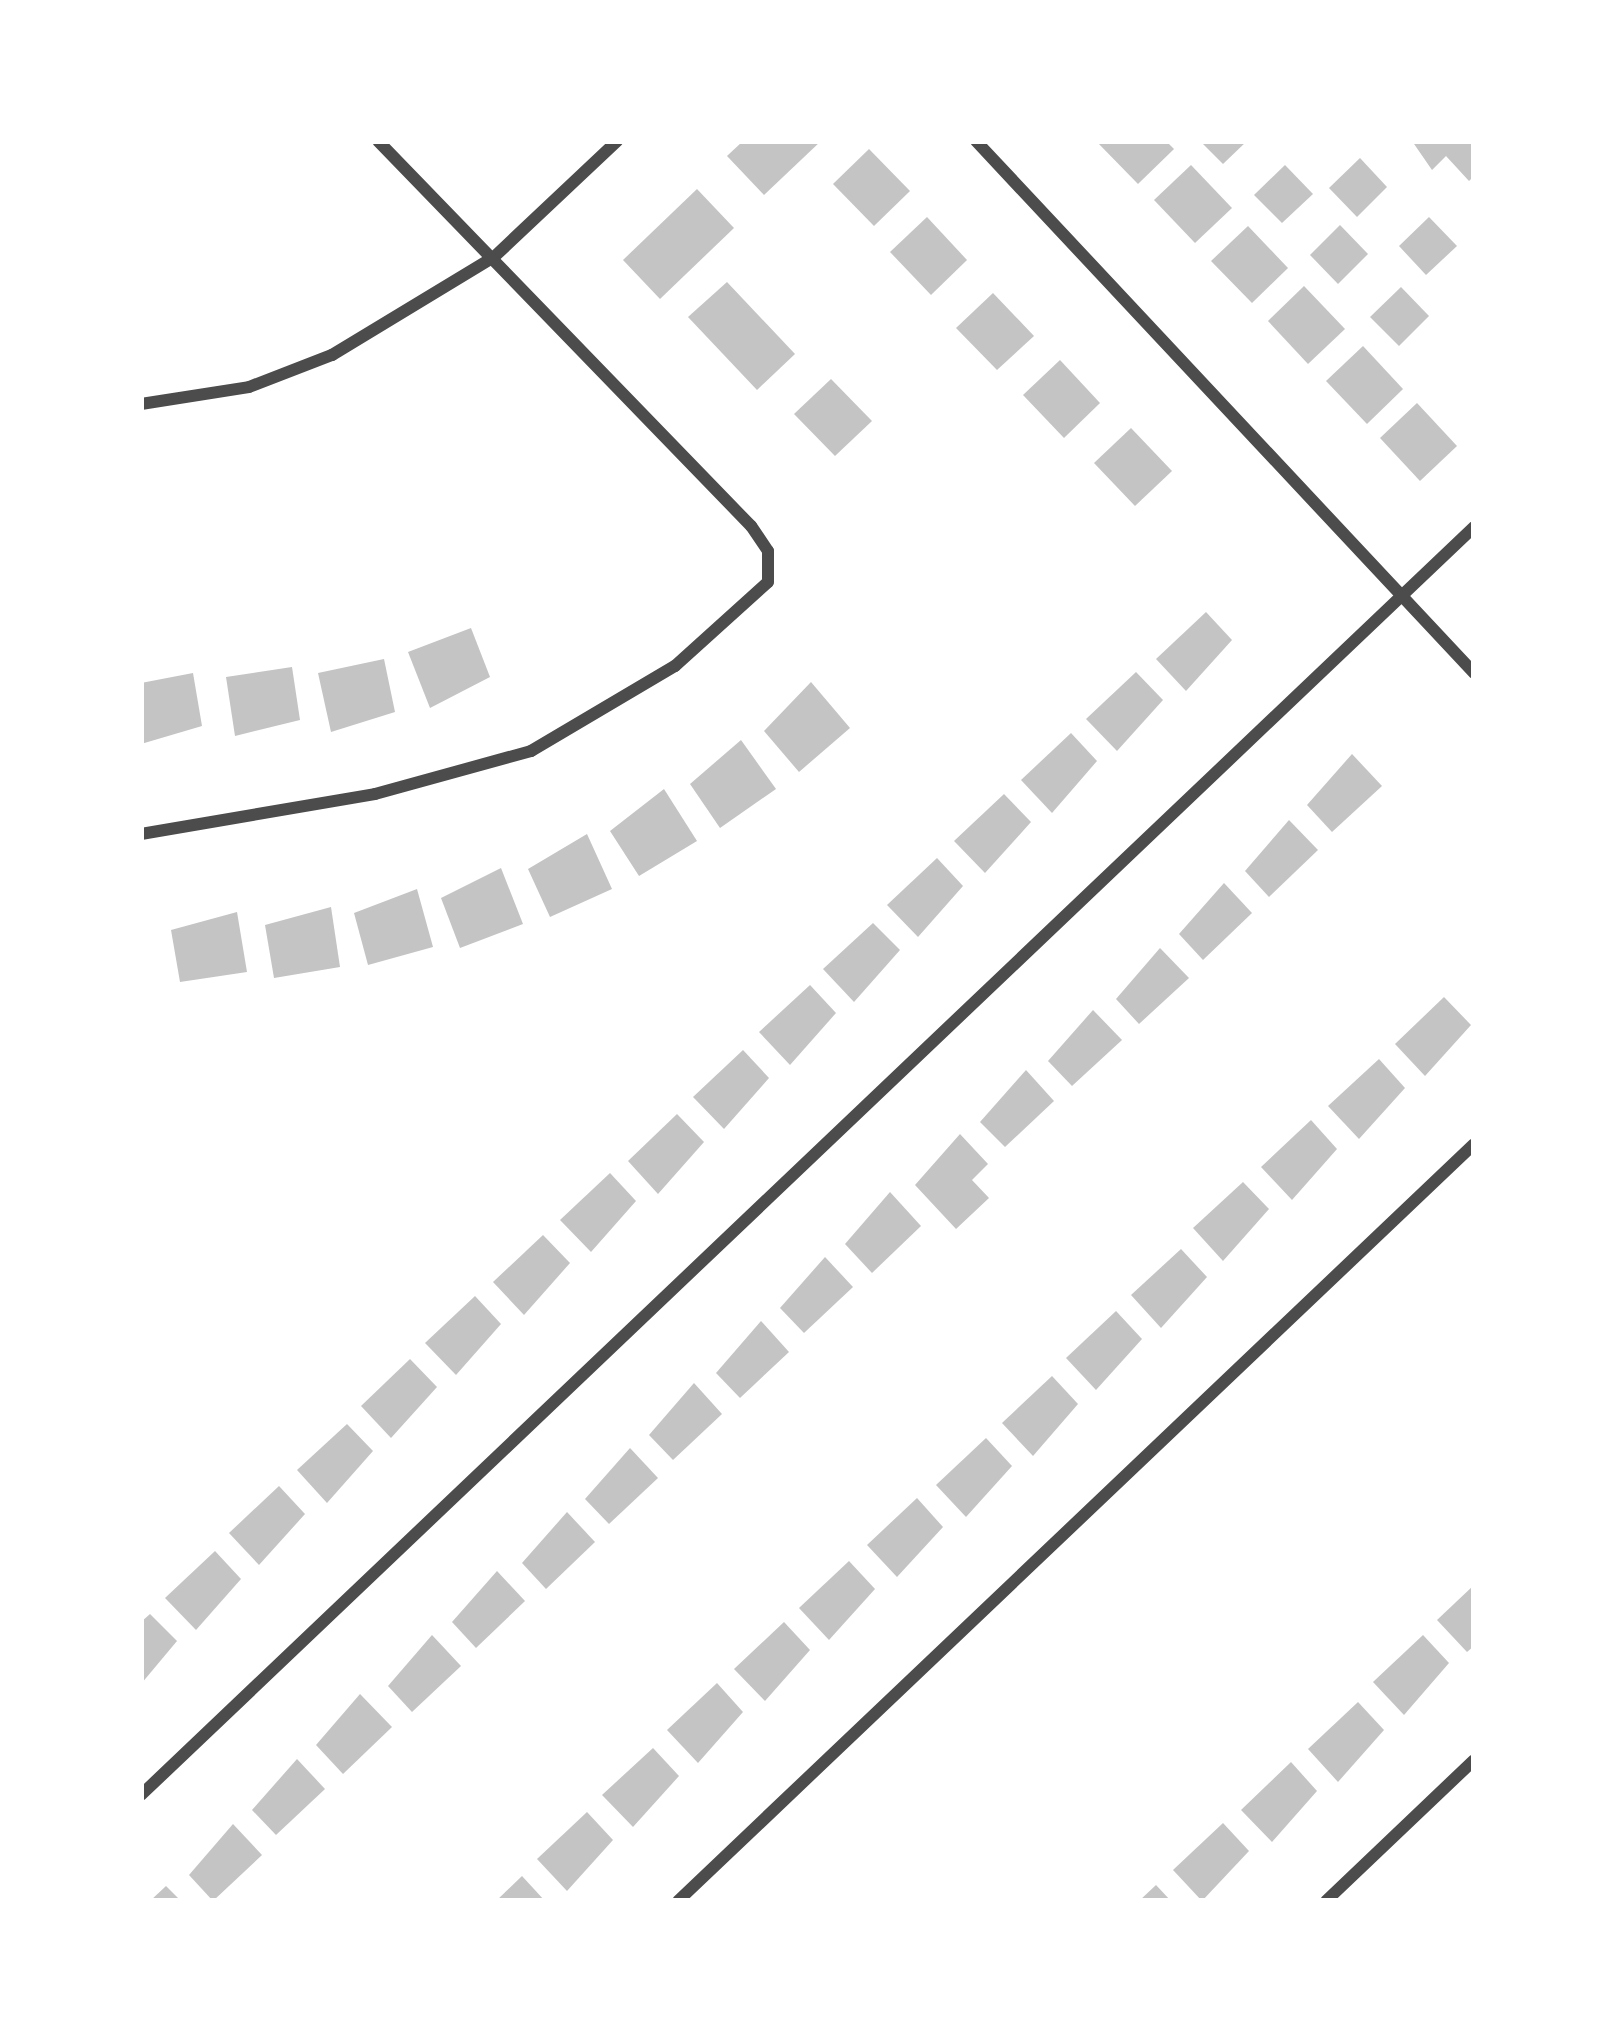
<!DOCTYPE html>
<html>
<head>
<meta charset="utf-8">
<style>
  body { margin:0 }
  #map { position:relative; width:1615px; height:2042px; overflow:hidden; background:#fff; font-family:Arial,sans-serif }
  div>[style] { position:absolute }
  .building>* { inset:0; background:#c4c4c4 }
  .minor>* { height:12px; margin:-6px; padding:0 6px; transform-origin:6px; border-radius:6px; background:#4c4c4c }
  span { translate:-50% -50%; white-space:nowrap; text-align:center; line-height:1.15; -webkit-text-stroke:10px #fff; paint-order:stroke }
  .frame { position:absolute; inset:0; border:144px solid #fff; pointer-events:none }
</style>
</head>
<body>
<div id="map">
  <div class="building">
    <i style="clip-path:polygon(743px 141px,821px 141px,764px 195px,727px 156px)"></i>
    <i style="clip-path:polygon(1096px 141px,1166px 141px,1174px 149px,1138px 184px)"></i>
    <i style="clip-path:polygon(1200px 141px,1247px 141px,1223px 164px)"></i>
    <i style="clip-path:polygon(1412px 141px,1474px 141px,1474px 176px,1469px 181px,1446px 156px,1432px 170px)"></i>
    <i style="clip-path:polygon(869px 149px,910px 191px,874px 226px,833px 184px)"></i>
    <i style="clip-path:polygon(1360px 158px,1387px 187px,1357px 217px,1329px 188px)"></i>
    <i style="clip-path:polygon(1191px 165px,1232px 208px,1195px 243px,1154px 200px)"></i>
    <i style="clip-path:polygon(1285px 165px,1313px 194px,1282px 223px,1254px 195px)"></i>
    <i style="clip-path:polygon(697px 189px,734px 228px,660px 299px,623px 260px)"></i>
    <i style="clip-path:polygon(927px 217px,967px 260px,931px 295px,890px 252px)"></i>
    <i style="clip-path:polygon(1429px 217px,1457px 246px,1426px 275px,1399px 246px)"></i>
    <i style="clip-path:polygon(1340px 225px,1368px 254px,1338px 284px,1310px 255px)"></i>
    <i style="clip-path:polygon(1248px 226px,1288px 268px,1252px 303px,1211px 261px)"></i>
    <i style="clip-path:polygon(727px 282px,795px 354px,757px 390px,688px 317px)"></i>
    <i style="clip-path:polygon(1304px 286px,1345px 329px,1308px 364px,1268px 321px)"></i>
    <i style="clip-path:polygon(1401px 287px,1429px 316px,1399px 346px,1370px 317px)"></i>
    <i style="clip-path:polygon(993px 293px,1034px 336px,997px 370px,956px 328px)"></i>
    <i style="clip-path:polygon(1363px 346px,1403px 389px,1367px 424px,1326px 381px)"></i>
    <i style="clip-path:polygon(1060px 360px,1100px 403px,1064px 438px,1023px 395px)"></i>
    <i style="clip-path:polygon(831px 379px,872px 421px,835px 456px,794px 414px)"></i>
    <i style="clip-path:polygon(1417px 403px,1457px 446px,1420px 481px,1380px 438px)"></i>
    <i style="clip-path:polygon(1131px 428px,1172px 471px,1135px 506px,1094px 463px)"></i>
    <i style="clip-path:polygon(1206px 612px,1232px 640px,1186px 691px,1156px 659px)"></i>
    <i style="clip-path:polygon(471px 628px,490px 677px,430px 708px,408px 652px)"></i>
    <i style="clip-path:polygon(384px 659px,395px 712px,331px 732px,318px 673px)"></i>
    <i style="clip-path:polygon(292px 667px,300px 720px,235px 736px,226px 677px)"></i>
    <i style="clip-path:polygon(1136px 672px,1163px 700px,1117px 751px,1086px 719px)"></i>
    <i style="clip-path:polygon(193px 673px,202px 726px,141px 744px,141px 683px)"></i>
    <i style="clip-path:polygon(811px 682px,850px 728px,799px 772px,764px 731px)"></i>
    <i style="clip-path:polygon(1071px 733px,1097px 761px,1052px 813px,1021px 780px)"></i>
    <i style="clip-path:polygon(741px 740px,776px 789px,720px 828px,690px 784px)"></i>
    <i style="clip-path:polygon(1352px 754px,1382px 786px,1332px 832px,1307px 805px)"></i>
    <i style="clip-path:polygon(664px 789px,697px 841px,639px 876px,610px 831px)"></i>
    <i style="clip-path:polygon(1004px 794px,1031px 822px,985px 873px,954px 841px)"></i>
    <i style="clip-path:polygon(1289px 820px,1318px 850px,1269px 897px,1245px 871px)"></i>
    <i style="clip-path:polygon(587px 834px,612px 889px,550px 917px,528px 869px)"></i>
    <i style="clip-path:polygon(937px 858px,963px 886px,918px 937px,887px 905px)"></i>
    <i style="clip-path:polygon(501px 868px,523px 924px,460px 948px,441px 898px)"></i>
    <i style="clip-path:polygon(1224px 883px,1252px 913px,1203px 960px,1179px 934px)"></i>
    <i style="clip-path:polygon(417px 889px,433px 947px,368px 965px,354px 913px)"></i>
    <i style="clip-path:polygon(331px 907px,340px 967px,274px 978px,265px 925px)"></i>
    <i style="clip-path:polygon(237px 912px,247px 972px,180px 982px,171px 930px)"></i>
    <i style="clip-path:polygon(873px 923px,900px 950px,854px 1002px,823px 969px)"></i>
    <i style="clip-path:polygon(1160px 948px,1189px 978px,1139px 1024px,1116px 999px)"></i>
    <i style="clip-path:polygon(810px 985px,836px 1013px,790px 1065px,759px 1032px)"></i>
    <i style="clip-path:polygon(1444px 997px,1471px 1025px,1425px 1076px,1395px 1044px)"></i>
    <i style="clip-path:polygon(1093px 1010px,1122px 1040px,1072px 1086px,1048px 1061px)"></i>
    <i style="clip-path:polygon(743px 1050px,769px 1078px,724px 1129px,693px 1097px)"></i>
    <i style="clip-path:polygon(1379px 1059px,1405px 1088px,1359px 1139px,1328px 1106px)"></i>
    <i style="clip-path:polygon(1026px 1070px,1054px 1101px,1005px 1147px,980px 1122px)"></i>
    <i style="clip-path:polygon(677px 1114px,704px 1142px,658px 1194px,628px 1161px)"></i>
    <i style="clip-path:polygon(1311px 1120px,1337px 1149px,1292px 1200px,1261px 1167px)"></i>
    <i style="clip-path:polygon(960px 1134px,988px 1164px,972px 1180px,989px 1198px,956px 1229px,915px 1185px)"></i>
    <i style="clip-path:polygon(610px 1173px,636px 1201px,591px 1252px,560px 1220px)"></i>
    <i style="clip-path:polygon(1243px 1182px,1269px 1209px,1223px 1261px,1193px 1228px)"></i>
    <i style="clip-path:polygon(890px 1192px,921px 1226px,872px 1273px,845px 1244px)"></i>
    <i style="clip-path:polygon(543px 1235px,570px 1263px,524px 1315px,493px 1282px)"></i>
    <i style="clip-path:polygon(1181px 1249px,1207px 1277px,1161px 1328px,1131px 1295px)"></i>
    <i style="clip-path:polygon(825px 1257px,853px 1287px,804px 1333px,780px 1308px)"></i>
    <i style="clip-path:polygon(475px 1296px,501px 1324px,456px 1375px,425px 1343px)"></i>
    <i style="clip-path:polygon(1116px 1311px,1142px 1339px,1096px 1390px,1066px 1358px)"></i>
    <i style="clip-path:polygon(761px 1321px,789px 1352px,740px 1398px,716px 1373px)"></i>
    <i style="clip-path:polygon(410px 1359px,437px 1387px,391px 1438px,361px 1406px)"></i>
    <i style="clip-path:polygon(1052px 1376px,1078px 1404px,1033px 1456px,1002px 1423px)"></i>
    <i style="clip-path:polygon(694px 1383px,722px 1414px,673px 1460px,649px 1435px)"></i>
    <i style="clip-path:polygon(347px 1424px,373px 1451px,327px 1503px,297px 1470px)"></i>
    <i style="clip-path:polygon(986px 1438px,1012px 1466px,966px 1517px,936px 1485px)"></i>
    <i style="clip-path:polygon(630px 1448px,658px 1478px,609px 1524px,585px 1499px)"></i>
    <i style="clip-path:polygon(279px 1486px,305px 1514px,259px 1565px,229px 1533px)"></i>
    <i style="clip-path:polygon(917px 1498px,943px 1527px,897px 1577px,867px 1545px)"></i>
    <i style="clip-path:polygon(567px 1512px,595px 1542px,546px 1589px,522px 1563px)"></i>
    <i style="clip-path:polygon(215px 1551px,241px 1579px,196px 1630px,165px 1598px)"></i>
    <i style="clip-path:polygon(849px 1561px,875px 1589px,829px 1640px,799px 1608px)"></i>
    <i style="clip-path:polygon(497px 1571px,525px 1601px,476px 1648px,452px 1622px)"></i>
    <i style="clip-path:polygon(1474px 1585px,1474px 1646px,1467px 1652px,1437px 1620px)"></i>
    <i style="clip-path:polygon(150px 1614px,177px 1641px,141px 1684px,141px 1622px)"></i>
    <i style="clip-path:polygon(784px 1622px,810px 1650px,765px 1701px,734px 1669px)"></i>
    <i style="clip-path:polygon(432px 1635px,461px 1666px,412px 1712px,388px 1686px)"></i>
    <i style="clip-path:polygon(1423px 1635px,1449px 1663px,1404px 1715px,1373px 1682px)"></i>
    <i style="clip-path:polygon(717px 1683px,743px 1712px,698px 1763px,667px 1730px)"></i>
    <i style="clip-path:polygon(360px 1694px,392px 1727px,343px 1774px,316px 1745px)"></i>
    <i style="clip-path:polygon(1358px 1702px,1384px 1730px,1338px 1782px,1308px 1749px)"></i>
    <i style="clip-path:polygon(653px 1748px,679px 1776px,633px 1827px,602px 1795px)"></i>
    <i style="clip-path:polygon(297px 1759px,325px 1789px,276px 1835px,252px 1810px)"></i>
    <i style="clip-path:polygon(1291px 1762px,1317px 1791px,1272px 1842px,1241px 1810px)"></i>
    <i style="clip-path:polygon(587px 1812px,613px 1840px,567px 1891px,537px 1859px)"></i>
    <i style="clip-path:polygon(1223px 1823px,1249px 1851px,1202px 1901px,1173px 1870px)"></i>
    <i style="clip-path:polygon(233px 1824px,262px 1855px,213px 1901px,189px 1875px)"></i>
    <i style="clip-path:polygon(522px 1876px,545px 1901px,496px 1901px)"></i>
    <i style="clip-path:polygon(1156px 1885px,1171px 1901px,1139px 1901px)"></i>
    <i style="clip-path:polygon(166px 1886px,181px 1901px,150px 1901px)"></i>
  </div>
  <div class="minor">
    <i style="left:976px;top:141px;width:729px;rotate:46.89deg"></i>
    <i style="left:141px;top:404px;width:109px;rotate:-8.9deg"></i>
    <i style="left:249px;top:387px;width:89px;rotate:-21.1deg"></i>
    <i style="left:332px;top:355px;width:189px;rotate:-31.2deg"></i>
    <i style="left:494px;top:257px;width:169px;rotate:-43.3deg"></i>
    <i style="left:141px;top:834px;width:237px;rotate:-9.7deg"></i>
    <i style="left:375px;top:794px;width:162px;rotate:-15.4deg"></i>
    <i style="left:531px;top:751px;width:167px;rotate:-30.6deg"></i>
    <i style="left:675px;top:666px;width:125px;rotate:-42.1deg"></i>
    <i style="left:768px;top:582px;width:31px;rotate:-90deg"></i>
    <i style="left:768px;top:551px;width:30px;rotate:-124deg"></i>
    <i style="left:751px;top:526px;width:536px;rotate:-134.09deg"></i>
    <i style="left:141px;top:1795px;width:1840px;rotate:-43.57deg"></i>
    <i style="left:678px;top:1901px;width:1098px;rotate:-43.56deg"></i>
    <i style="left:1326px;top:1901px;width:204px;rotate:-43.6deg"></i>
  </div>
  <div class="frame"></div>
</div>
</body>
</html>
